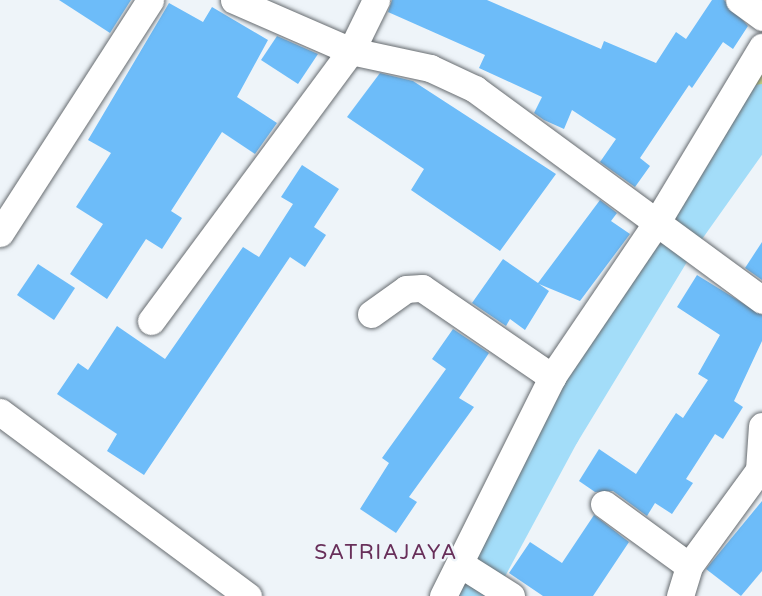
<!DOCTYPE html>
<html>
<head>
<meta charset="utf-8">
<style>
  body { margin:0 }
  #map { position:relative; width:762px; height:596px; overflow:hidden; background:#eef4f9; font-family:"Varela Round",sans-serif }
  div>[style] { position:absolute }
  .green>* { inset:0; background:#cbd981 }
  .river>* { height:52px; margin:-26px; padding:0 26px; transform-origin:26px; border-radius:26px; background:#a3ddf9 }
  .building>* { inset:0; background:#6dbcf9 }
  .roads { filter:drop-shadow(0 0 2px #676c70) drop-shadow(0 0 2px #676c70) }
  .street>* { height:27px; margin:-13.5px; padding:0 13.5px; transform-origin:13.5px; border-radius:13.5px; background:#fff }
  span { translate:-50% -50%; white-space:nowrap; text-align:center; line-height:1.15; -webkit-text-stroke:5px #eef4f9; paint-order:stroke }
  .quarter-label { font-size:21px; color:#682f5a; letter-spacing:1.5px }
</style>
</head>
<body>
<div id="map">
  <div class="green">
    <i style="clip-path:polygon(762px 47px,762px 110px,756px 120px,671px 238px,555px 429px,465px 596px,443px 596px,552px 377px)"></i>
  </div>
  <div class="river">
    <i style="left:465px;top:596px;width:190px;rotate:-61.7deg"></i>
    <i style="left:555px;top:429px;width:223px;rotate:-58.7deg"></i>
    <i style="left:671px;top:238px;width:157px;rotate:-54.6deg"></i>
  </div>
  <div class="building">
    <i style="clip-path:polygon(59px 0,131px 0,110px 33px)"></i>
    <i style="clip-path:polygon(392px 0,487px 0,601px 49px,604px 41px,656px 63px,676px 32px,686px 39px,712px 0,724px 0,748px 26px,733px 49px,723px 42px,692px 88px,689px 85px,640px 158px,650px 166px,635px 187px,600px 162px,616px 139px,572px 110px,564px 129px,544px 120px,534px 113px,542px 97px,479px 68px,485px 55px,388px 12px)"></i>
    <i style="clip-path:polygon(169px 3px,203px 22px,212px 7px,268px 40px,237px 97px,277px 123px,255px 154px,222px 132px,171px 211px,182px 218px,162px 249px,146px 239px,107px 299px,70px 274px,103px 224px,76px 207px,111px 153px,88px 140px)"></i>
    <i style="clip-path:polygon(277px 36px,318px 54px,298px 84px,261px 60px)"></i>
    <i style="clip-path:polygon(380px 73px,413px 81px,556px 174px,500px 251px,411px 190px,424px 169px,347px 117px)"></i>
    <i style="clip-path:polygon(302px 165px,339px 189px,314px 227px,326px 235px,305px 267px,290px 257px,144px 475px,107px 451px,117px 434px,57px 394px,78px 363px,88px 370px,117px 326px,165px 359px,243px 247px,259px 257px,293px 204px,281px 197px)"></i>
    <i style="clip-path:polygon(600px 200px,617px 213px,611px 221px,630px 234px,580px 301px,539px 284px,549px 291px,525px 330px,510px 319px,506px 326px,472px 303px,503px 259px,538px 283px)"></i>
    <i style="clip-path:polygon(762px 242px,762px 280px,745px 268px)"></i>
    <i style="clip-path:polygon(38px 264px,75px 288px,54px 320px,17px 295px)"></i>
    <i style="clip-path:polygon(697px 275px,762px 315px,762px 341px,734px 401px,743px 407px,723px 439px,715px 434px,686px 479px,693px 483px,672px 514px,655px 503px,647px 516px,613px 491px,595px 492px,579px 481px,599px 449px,636px 474px,676px 413px,683px 418px,708px 380px,698px 374px,720px 335px,677px 307px)"></i>
    <i style="clip-path:polygon(453px 329px,489px 353px,459px 398px,474px 407px,409px 497px,417px 502px,396px 533px,360px 509px,389px 463px,382px 458px,446px 369px,432px 359px)"></i>
    <i style="clip-path:polygon(762px 501px,762px 571px,741px 596px,706px 569px)"></i>
    <i style="clip-path:polygon(594px 515px,629px 542px,593px 596px,543px 596px,509px 573px,530px 542px,562px 563px)"></i>
  </div>
  <div class="roads">
    <div class="street">
      <i style="left:234px;top:0;width:128px;rotate:23.6deg"></i>
      <i style="left:351px;top:51px;width:81px;rotate:12.1deg"></i>
      <i style="left:430px;top:68px;width:50px;rotate:25deg"></i>
      <i style="left:475px;top:89px;width:356px;rotate:36.3deg"></i>
      <i style="left:739px;top:0;width:29px;rotate:36deg"></i>
      <i style="left:0;top:233px;width:277px;rotate:-57.2deg"></i>
      <i style="left:371px;top:314px;width:43px;rotate:-35.5deg"></i>
      <i style="left:406px;top:289px;width:16px;rotate:-4deg"></i>
      <i style="left:422px;top:288px;width:158px;rotate:34.4deg"></i>
      <i style="left:151px;top:321px;width:336px;rotate:-53.5deg"></i>
      <i style="left:351px;top:51px;width:57px;rotate:-63.9deg"></i>
      <i style="left:0;top:412px;width:309px;rotate:36.6deg"></i>
      <i style="left:604px;top:504px;width:105px;rotate:36.1deg"></i>
      <i style="left:462px;top:565px;width:58px;rotate:32.3deg"></i>
      <i style="left:443px;top:596px;width:245px;rotate:-63.5deg"></i>
      <i style="left:552px;top:377px;width:184px;rotate:-55.9deg"></i>
      <i style="left:655px;top:225px;width:208px;rotate:-59deg"></i>
      <i style="left:680px;top:596px;width:31px;rotate:-73deg"></i>
      <i style="left:689px;top:566px;width:119px;rotate:-53.9deg"></i>
      <i style="left:759px;top:470px;width:44px;rotate:-86.1deg"></i>
    </div>
  </div>
  <div class="quarter-label">
    <span style="left:386px;top:553px">SATRIAJAYA</span>
  </div>
</div>
</body>
</html>
